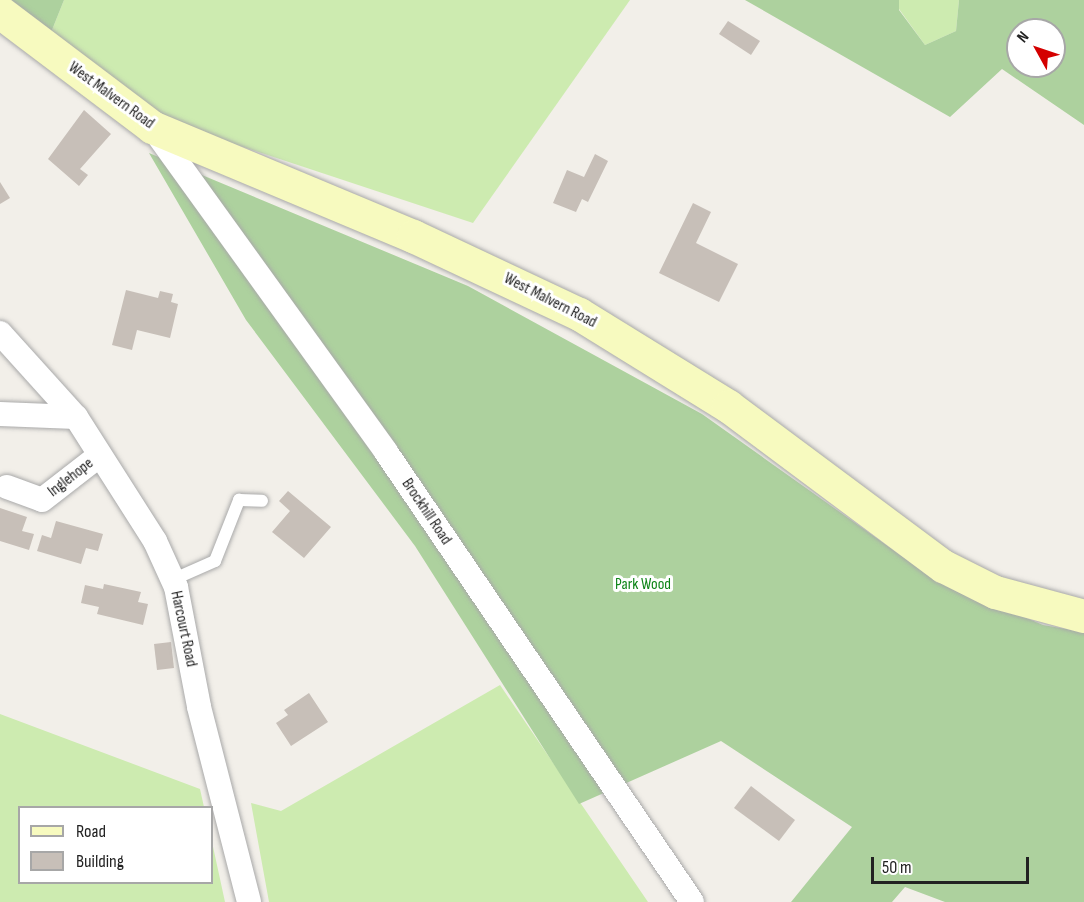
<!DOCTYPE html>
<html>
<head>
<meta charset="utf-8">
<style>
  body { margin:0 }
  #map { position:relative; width:1084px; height:902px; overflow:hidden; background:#f2efe9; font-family:"Sofia Sans Condensed",sans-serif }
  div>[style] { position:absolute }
  .grass>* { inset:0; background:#cdebb0 }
  .forest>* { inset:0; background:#add19e }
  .building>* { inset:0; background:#c7bfb8 }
  .roads { filter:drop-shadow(0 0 2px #a9a9a9) drop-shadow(0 0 2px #a9a9a9) }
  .service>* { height:12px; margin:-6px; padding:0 6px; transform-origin:6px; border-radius:6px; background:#fff }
  .minor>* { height:24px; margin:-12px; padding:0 12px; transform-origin:12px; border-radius:12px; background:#fff }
  .secondary>* { height:33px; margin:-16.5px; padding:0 16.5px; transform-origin:16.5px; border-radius:16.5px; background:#f7fabf }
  span { translate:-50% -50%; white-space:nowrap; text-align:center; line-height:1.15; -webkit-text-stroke:6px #fff; paint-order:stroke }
  .street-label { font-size:16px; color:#222 }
  .park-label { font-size:16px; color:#0c8416 }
  .legend { position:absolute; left:18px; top:806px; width:195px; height:78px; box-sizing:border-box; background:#fff; border:2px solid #a7a7a7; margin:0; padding:8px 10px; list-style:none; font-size:18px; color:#222 }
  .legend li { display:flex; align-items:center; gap:12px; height:30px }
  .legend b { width:30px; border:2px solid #a7a7a7 }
  .north { position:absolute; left:1006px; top:18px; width:60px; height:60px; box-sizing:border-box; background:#fff; border:2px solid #a7a7a7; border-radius:50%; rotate:310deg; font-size:16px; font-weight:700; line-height:24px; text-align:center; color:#222 }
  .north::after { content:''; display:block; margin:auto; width:21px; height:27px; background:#d40000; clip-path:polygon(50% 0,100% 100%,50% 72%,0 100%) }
  .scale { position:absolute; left:871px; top:857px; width:158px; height:27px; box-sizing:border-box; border:3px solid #222; border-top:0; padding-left:8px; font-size:18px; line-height:21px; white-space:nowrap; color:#222; -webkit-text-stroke:4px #fff; paint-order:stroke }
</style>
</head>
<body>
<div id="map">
  <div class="grass">
    <i style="clip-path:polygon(64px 0,630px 0,473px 223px,168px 122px,50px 35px)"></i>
    <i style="clip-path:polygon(899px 0,959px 0,956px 31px,925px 45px,899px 9px)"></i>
    <i style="clip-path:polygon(500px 685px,648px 902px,269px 902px,251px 803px,281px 811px)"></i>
    <i style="clip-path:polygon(0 714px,200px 789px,204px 807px,20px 808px,20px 882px,212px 882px,212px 842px,225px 902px,0 902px)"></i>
  </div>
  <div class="forest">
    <i style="clip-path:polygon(4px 0,64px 0,50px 35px)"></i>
    <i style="clip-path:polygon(evenodd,745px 0,899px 0,899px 10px,925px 45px,956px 31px,959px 0,1084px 0,1084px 125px,1002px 69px,950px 117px,745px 0,1018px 30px,1054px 30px,1054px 66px,1018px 66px,1018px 30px)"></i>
    <i style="clip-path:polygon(149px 153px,468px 286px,702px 414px,934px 579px,1043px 625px,1084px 632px,1084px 902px,945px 902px,905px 887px,892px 902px,791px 902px,852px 827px,721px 741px,579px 804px,415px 546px,246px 320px)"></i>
  </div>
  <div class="building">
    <i style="clip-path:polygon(728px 21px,760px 41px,751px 55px,719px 34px)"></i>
    <i style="clip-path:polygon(84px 110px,111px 134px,80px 169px,88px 175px,79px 186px,48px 159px)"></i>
    <i style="clip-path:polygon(595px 154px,608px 161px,588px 202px,582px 199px,576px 212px,553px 203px,567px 170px,584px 177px)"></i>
    <i style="clip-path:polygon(0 182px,10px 198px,0 204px)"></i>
    <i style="clip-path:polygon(693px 203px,711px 212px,696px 243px,738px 264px,719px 302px,659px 273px)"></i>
    <i style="clip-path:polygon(126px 290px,158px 298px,160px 291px,173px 294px,171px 302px,178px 304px,170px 338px,137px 330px,132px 350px,112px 345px)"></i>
    <i style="clip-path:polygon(288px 491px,331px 527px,304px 558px,272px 532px,290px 511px,279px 501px)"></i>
    <i style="clip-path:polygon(0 508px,27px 517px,22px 531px,34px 534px,29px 550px,0 541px)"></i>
    <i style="clip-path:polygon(56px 521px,103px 534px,98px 551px,86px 548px,81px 564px,37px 551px,42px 535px,51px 538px)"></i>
    <i style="clip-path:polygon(104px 584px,141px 592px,138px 602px,148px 604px,143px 625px,97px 614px,99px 607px,81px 603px,85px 585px,103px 589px)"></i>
    <i style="clip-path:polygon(171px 642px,174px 668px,157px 670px,154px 644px)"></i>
    <i style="clip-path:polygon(309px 693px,328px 722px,291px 746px,276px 723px,288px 715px,284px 710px)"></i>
    <i style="clip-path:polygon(751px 786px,795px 820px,779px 841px,734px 808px)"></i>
  </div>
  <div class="roads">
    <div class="service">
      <i style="left:172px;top:580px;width:47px;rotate:-23.8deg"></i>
      <i style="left:215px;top:561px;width:66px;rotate:-68.5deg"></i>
      <i style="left:239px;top:500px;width:23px;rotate:2deg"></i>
    </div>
    <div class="minor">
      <i style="left:152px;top:127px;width:400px;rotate:54.2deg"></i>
      <i style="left:386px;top:452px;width:544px;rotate:55.78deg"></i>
      <i style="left:0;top:333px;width:113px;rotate:47.9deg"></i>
      <i style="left:76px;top:417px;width:147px;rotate:57.5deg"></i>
      <i style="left:155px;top:541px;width:51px;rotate:65.5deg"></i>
      <i style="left:176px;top:587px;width:122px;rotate:79.1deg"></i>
      <i style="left:199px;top:707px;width:201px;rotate:75.6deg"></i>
      <i style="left:0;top:414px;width:76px;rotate:2.3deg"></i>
      <i style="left:7px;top:487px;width:37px;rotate:20deg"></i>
      <i style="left:42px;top:500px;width:73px;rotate:-37.8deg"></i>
    </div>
    <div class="secondary">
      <i style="left:0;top:12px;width:191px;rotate:37.1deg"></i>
      <i style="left:152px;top:127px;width:283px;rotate:22.7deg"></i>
      <i style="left:413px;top:236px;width:183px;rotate:25.2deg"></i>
      <i style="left:579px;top:314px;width:175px;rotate:31.7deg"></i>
      <i style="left:728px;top:406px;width:268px;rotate:36.7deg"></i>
      <i style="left:943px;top:566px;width:58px;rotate:26.6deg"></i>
      <i style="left:995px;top:592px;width:92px;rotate:15.1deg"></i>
    </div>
  </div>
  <div class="street-label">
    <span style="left:111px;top:96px;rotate:36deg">West Malvern Road</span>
    <span style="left:550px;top:301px;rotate:27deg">West Malvern Road</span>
    <span style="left:71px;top:478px;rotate:-38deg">Inglehope</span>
    <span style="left:426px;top:512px;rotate:56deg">Brockhill Road</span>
    <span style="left:183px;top:629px;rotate:78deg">Harcourt Road</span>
  </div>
  <div class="park-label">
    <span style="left:643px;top:585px">Park Wood</span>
  </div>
  <ul class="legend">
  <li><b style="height:8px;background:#f7fabf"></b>Road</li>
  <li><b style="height:16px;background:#c7bfb8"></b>Building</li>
  </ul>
  <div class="north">N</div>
  <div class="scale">50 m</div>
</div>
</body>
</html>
